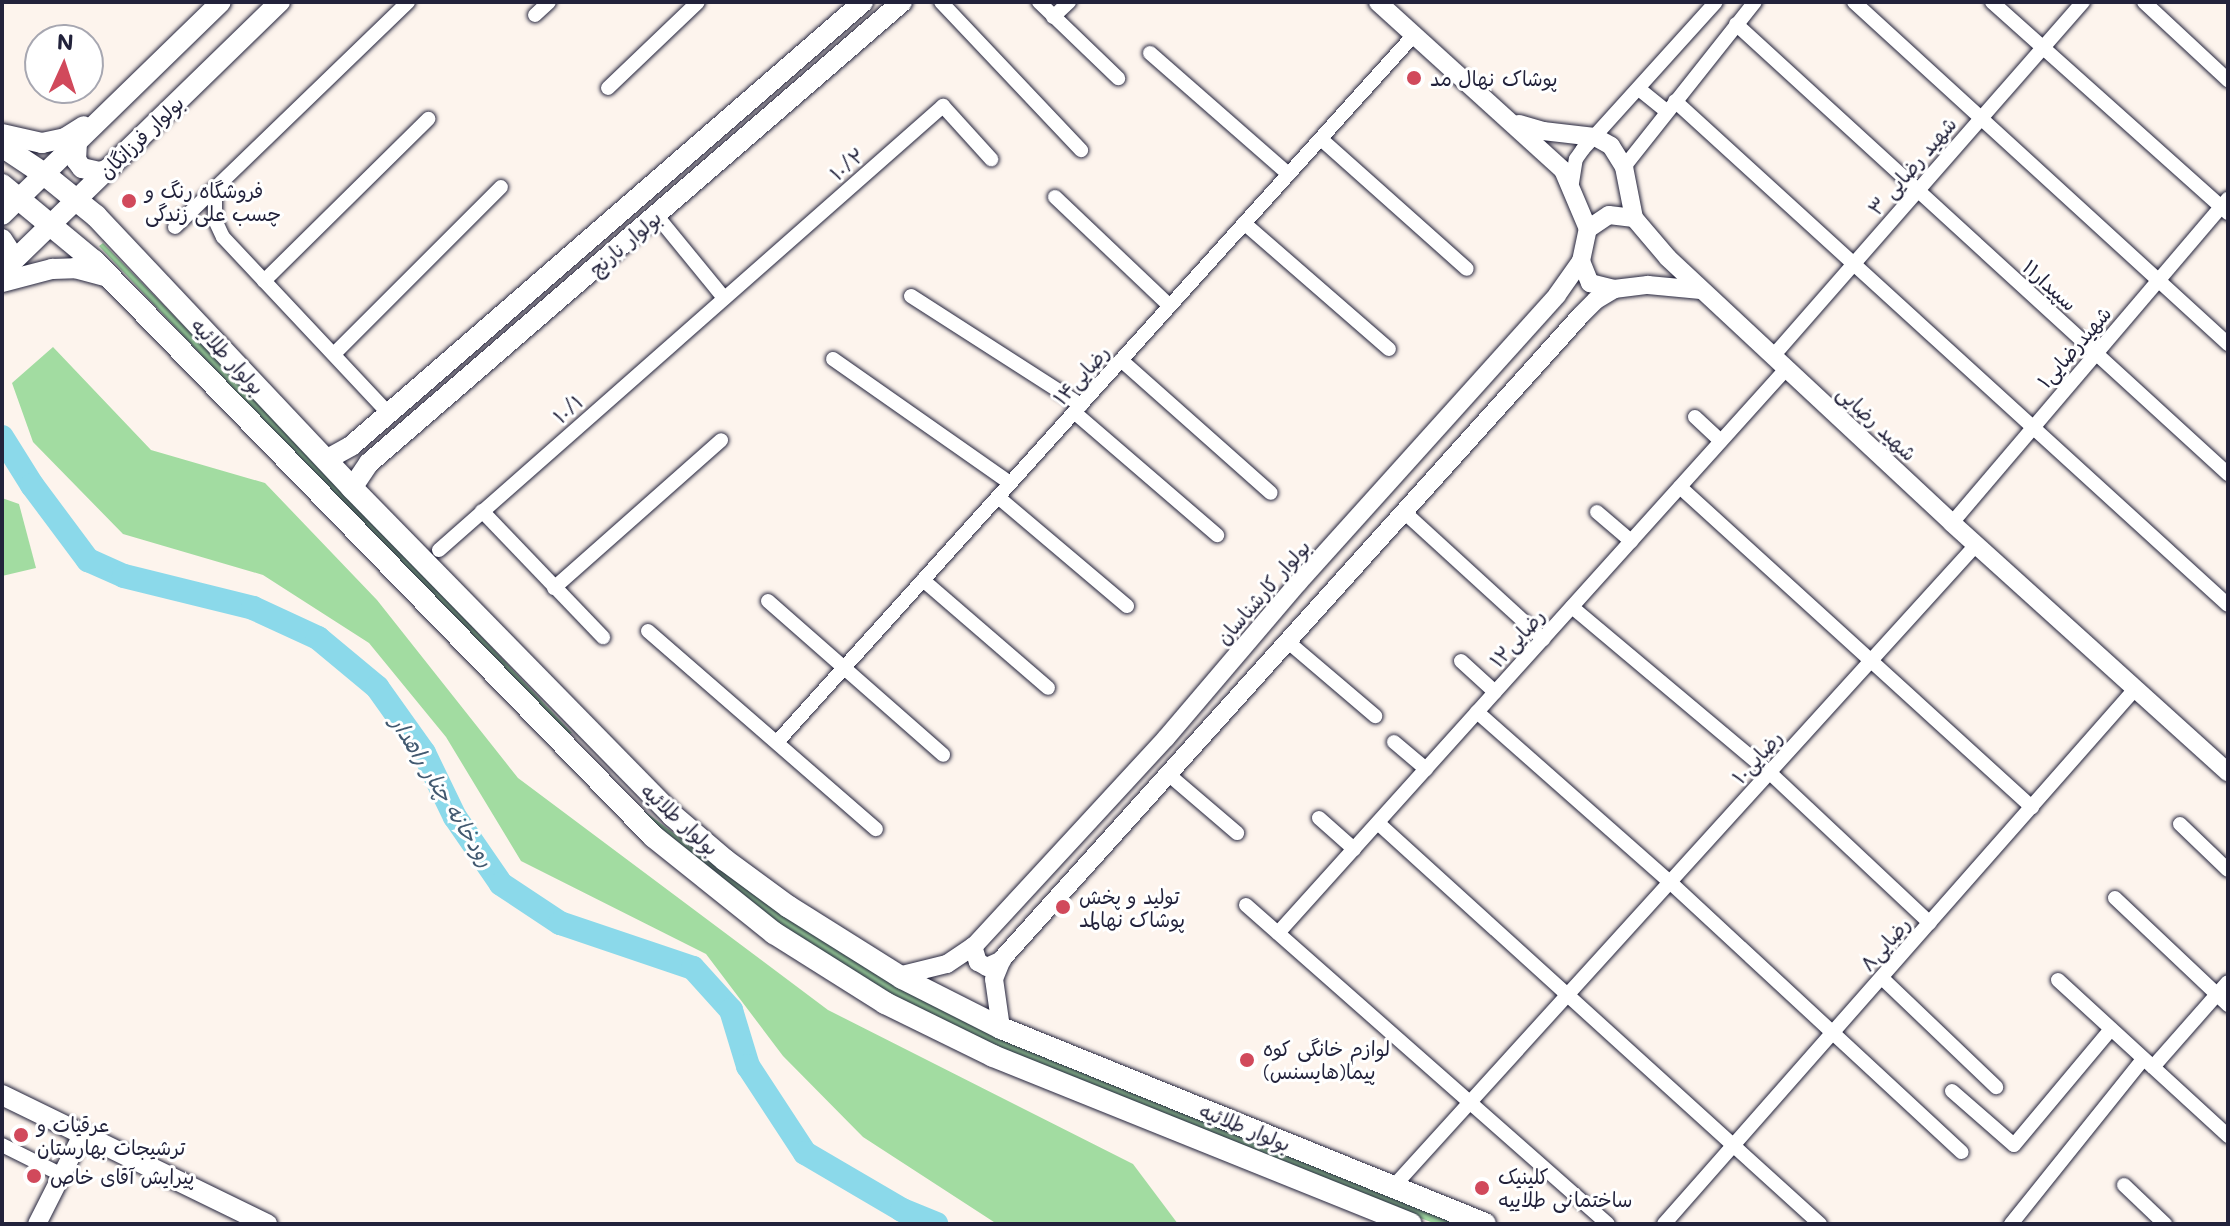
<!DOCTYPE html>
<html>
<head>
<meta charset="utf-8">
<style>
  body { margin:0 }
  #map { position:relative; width:2230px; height:1226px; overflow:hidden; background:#fdf4ed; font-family:Mali,"Playpen Sans Arabic",sans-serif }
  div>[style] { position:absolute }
  .green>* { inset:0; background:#a2dca1 }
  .river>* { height:24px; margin:-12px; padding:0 12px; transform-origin:12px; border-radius:12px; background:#8bd9ea }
  .roads { filter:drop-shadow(0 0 2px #22223b) drop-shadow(0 0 2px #22223b) }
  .minor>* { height:14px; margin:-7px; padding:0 7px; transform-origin:7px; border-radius:7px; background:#fff }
  .tertiary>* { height:18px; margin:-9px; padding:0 9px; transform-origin:9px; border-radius:9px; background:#fff }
  .secondary>* { height:20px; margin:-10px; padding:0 10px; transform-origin:10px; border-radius:10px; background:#fff }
  .primary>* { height:22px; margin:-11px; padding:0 11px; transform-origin:11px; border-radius:11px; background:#fff }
  .dots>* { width:22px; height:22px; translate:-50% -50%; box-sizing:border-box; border:4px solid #fff; border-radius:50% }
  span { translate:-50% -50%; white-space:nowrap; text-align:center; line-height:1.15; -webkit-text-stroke:6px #fff; paint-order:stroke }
  .poi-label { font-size:20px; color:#22223b }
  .left { translate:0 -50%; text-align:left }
  .street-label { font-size:20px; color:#22223b }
  .water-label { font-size:22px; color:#425970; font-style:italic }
  .frame { position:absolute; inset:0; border:4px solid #22223b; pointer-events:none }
  .north { position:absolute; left:24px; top:24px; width:80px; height:80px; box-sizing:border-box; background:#fff; border:2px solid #a7a7b1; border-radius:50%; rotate:3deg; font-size:22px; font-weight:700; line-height:32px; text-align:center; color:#22223b }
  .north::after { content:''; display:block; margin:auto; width:28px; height:36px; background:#d1495b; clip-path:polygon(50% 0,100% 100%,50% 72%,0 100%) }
</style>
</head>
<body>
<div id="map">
  <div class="green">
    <i style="clip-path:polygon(103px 243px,349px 496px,572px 733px,568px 734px,406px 573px,99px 246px)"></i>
    <i style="clip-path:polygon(53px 347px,151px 450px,265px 483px,377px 600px,518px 778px,828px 1010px,1133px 1164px,1178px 1224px,997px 1224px,863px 1137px,783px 1056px,706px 954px,521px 861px,446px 737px,369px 643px,263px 575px,123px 534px,33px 442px,12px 383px)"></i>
    <i style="clip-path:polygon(2px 498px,19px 504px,36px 568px,2px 576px)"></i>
    <i style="clip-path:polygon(600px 768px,644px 811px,772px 906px,913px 995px,1464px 1224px,1436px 1224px,1389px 1206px,1052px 1072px,885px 994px,766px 919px,654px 827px)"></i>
  </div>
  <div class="river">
    <i style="left:2px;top:437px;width:57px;rotate:58deg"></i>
    <i style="left:32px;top:485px;width:94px;rotate:53.3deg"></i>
    <i style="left:88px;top:560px;width:39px;rotate:24deg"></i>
    <i style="left:124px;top:576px;width:133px;rotate:13.9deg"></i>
    <i style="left:253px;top:608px;width:72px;rotate:24.8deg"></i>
    <i style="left:318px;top:638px;width:77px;rotate:39.7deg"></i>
    <i style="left:377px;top:687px;width:81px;rotate:54.5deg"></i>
    <i style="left:424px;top:753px;width:71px;rotate:64.2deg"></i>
    <i style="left:455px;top:817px;width:81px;rotate:55.5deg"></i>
    <i style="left:501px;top:884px;width:71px;rotate:33.5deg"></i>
    <i style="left:560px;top:923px;width:140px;rotate:18.7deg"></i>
    <i style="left:693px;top:968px;width:57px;rotate:47.9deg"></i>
    <i style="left:731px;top:1010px;width:59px;rotate:73.1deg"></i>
    <i style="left:748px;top:1066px;width:104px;rotate:56.8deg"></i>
    <i style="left:805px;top:1153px;width:113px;rotate:30.4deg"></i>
    <i style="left:902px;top:1210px;width:37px;rotate:22deg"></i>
  </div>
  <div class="roads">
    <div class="minor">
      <i style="left:941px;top:2px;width:204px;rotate:46.6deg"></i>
      <i style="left:1039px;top:2px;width:110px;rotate:43.9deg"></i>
      <i style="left:1854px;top:2px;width:507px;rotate:42.44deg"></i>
      <i style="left:1992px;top:2px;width:317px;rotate:41.8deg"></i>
      <i style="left:2144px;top:2px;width:115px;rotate:42.9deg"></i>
      <i style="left:535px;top:15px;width:19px;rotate:-43deg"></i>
      <i style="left:1053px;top:17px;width:22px;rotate:-43deg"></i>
      <i style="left:1736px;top:24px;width:667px;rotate:42.45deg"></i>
      <i style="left:1150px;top:53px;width:184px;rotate:41.2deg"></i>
      <i style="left:608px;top:88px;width:124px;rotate:-43.7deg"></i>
      <i style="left:1639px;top:89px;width:35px;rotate:39deg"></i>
      <i style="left:1675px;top:101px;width:748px;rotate:42.35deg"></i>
      <i style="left:1321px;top:139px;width:195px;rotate:41.7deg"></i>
      <i style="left:1624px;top:167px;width:211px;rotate:-51.6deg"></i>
      <i style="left:1572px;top:183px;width:24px;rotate:-81deg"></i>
      <i style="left:1576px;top:159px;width:12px;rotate:-55deg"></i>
      <i style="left:1583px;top:149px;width:198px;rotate:-47.9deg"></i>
      <i style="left:215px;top:189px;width:31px;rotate:90deg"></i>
      <i style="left:215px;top:220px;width:19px;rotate:65deg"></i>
      <i style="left:223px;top:237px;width:241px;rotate:46.8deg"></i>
      <i style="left:1055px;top:197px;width:158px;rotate:43.5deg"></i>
      <i style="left:657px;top:216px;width:106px;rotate:50.7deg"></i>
      <i style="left:1244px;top:223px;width:192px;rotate:41deg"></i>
      <i style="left:175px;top:227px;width:324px;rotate:-44deg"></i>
      <i style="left:264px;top:281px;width:231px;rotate:-44.6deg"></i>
      <i style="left:911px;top:296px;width:202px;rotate:32.7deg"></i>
      <i style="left:334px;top:354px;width:236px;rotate:-45deg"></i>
      <i style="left:1773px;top:356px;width:471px;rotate:-48.8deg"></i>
      <i style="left:833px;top:359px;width:216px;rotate:35deg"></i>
      <i style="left:1121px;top:360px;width:200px;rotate:41.6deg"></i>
      <i style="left:1074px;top:412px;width:189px;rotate:40.7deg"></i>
      <i style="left:1695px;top:417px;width:35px;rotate:43deg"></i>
      <i style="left:1680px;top:487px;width:476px;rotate:42.3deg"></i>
      <i style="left:998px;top:497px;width:169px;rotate:40.2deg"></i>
      <i style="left:482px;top:511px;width:175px;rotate:46.2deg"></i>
      <i style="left:1403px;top:511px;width:190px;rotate:42.4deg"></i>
      <i style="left:1597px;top:512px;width:45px;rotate:40.5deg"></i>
      <i style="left:1952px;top:523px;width:426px;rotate:-49.6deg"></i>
      <i style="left:439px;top:550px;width:672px;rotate:-41.38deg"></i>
      <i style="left:943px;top:106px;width:72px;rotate:47.8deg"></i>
      <i style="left:923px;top:580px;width:165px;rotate:40.8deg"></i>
      <i style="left:554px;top:588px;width:223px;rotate:-41.5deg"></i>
      <i style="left:768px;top:601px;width:233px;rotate:41.3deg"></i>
      <i style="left:1572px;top:607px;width:258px;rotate:40deg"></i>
      <i style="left:1770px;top:773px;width:219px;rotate:43.2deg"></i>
      <i style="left:648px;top:631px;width:302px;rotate:41deg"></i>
      <i style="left:1287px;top:641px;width:116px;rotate:40.4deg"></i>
      <i style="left:1461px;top:661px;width:46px;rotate:42.4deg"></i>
      <i style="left:1477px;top:712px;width:259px;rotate:41.4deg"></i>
      <i style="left:1671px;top:883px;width:396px;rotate:42.8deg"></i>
      <i style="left:778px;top:741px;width:950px;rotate:-47.99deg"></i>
      <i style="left:1394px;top:742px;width:42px;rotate:40.2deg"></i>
      <i style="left:1168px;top:774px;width:91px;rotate:40.5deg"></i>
      <i style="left:1319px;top:818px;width:47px;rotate:41.5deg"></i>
      <i style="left:1378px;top:823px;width:597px;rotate:42.22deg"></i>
      <i style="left:2180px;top:824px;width:66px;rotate:43.8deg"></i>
      <i style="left:2115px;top:898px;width:156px;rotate:43.4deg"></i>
      <i style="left:1246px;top:905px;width:482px;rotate:41.4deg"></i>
      <i style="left:1278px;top:933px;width:759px;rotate:-47.99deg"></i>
      <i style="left:1882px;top:978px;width:158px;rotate:43.7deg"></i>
      <i style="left:2058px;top:980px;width:231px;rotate:42.5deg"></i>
      <i style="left:2153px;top:1067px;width:113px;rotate:-48.6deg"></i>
      <i style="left:1952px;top:1091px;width:82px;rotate:41.1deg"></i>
      <i style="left:2014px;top:1145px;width:151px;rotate:-50.1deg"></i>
      <i style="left:2px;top:1145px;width:65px;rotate:26.6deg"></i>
      <i style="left:2124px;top:1185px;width:57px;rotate:43.6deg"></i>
      <i style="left:1393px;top:1187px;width:867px;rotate:-47.76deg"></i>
      <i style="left:1664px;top:1224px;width:713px;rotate:-48.64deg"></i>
      <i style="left:2011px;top:1224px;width:211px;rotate:-51.3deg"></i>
    </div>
    <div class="tertiary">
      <i style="left:1519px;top:124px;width:25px;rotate:16deg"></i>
      <i style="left:1543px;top:131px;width:52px;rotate:6.6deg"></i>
      <i style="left:1595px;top:137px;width:18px;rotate:29deg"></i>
      <i style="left:1611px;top:146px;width:25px;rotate:58deg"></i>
      <i style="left:1624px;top:167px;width:52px;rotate:78.9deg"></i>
      <i style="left:1634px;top:218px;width:52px;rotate:49.6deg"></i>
      <i style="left:1668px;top:258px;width:388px;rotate:43deg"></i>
      <i style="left:1952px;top:523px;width:372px;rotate:42.1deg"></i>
      <i style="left:1588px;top:229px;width:25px;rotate:-34deg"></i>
      <i style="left:1609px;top:215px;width:25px;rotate:7deg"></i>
      <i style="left:1581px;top:261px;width:24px;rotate:68deg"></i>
      <i style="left:1590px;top:283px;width:25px;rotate:14deg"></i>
      <i style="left:973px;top:946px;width:17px;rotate:73deg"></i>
      <i style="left:978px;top:962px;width:10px;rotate:29deg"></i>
      <i style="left:987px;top:967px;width:17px;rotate:-25deg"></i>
      <i style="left:898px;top:976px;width:50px;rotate:-13.8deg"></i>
      <i style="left:947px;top:964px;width:34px;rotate:-34deg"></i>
      <i style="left:975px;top:945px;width:282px;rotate:-47.3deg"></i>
      <i style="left:1166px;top:738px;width:204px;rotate:-49.6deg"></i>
      <i style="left:1298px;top:583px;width:387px;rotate:-48deg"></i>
      <i style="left:1557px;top:295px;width:42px;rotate:-54.8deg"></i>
      <i style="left:1581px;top:261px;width:33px;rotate:-78deg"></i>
      <i style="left:1588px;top:229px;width:64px;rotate:-113deg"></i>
      <i style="left:1563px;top:170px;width:250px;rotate:-137.8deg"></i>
      <i style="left:1001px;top:1028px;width:49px;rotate:-98.1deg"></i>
      <i style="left:994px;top:979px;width:22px;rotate:-68deg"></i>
      <i style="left:1002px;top:959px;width:866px;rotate:-48.04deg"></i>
      <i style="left:1581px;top:315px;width:21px;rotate:-45deg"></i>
      <i style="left:1596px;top:300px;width:21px;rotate:-31deg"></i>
      <i style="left:1614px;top:289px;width:34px;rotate:-7deg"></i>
      <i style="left:1648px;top:285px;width:53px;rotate:5.4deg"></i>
      <i style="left:37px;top:1224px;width:100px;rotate:-63.2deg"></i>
    </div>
    <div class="secondary">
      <i style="left:2px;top:134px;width:41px;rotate:12.7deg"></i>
      <i style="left:42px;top:143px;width:24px;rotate:-12deg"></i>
      <i style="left:65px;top:138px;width:22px;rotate:-32deg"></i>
      <i style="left:77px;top:142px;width:18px;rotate:93deg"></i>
      <i style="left:76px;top:160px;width:10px;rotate:53deg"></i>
      <i style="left:82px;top:168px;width:18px;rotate:13deg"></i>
      <i style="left:100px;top:172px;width:9px;rotate:-21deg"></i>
      <i style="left:2px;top:215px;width:305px;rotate:-44.2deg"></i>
      <i style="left:2px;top:239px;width:17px;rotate:57deg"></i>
      <i style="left:11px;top:253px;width:11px;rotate:95deg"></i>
      <i style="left:2px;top:272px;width:388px;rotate:-44.2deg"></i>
      <i style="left:2px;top:282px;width:52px;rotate:-14.6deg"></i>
      <i style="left:52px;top:269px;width:23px;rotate:-2deg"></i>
      <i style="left:75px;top:268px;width:34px;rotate:15deg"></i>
      <i style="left:326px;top:460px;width:29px;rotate:-29deg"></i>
      <i style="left:351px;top:446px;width:678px;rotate:-40.93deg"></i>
      <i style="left:352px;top:488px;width:30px;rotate:-56deg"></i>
      <i style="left:369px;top:463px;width:705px;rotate:-40.86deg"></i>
      <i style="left:2px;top:1095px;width:295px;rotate:26deg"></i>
    </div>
    <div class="primary">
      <i style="left:2px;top:146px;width:50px;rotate:33.7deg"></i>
      <i style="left:44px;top:174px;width:67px;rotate:38.9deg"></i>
      <i style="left:96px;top:216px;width:374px;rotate:46.7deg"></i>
      <i style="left:352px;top:488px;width:458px;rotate:45.6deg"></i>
      <i style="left:672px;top:815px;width:70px;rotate:40.3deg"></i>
      <i style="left:725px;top:860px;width:79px;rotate:36.3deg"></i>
      <i style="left:789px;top:907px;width:133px;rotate:32.1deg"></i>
      <i style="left:902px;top:978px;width:111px;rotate:26.8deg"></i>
      <i style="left:1001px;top:1028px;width:522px;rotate:22.05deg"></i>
      <i style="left:2px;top:185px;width:119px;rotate:39.6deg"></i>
      <i style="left:94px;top:261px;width:803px;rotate:45.81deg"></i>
      <i style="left:654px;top:837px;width:154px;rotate:38.7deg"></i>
      <i style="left:774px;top:933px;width:131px;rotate:32.2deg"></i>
      <i style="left:885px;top:1003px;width:120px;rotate:26.1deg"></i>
      <i style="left:993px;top:1056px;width:450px;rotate:21.9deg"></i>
    </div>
  </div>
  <div class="dots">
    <i style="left:1414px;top:78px;background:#d1495b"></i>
    <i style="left:129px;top:201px;background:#d1495b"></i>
    <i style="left:1063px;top:907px;background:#d1495b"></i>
    <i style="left:1247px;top:1060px;background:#d1495b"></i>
    <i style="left:21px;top:1135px;background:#d1495b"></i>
    <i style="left:34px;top:1176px;background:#d1495b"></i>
    <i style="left:1482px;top:1188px;background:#d1495b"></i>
  </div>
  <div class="poi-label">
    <span class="left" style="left:1430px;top:78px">پوشاک نهال مد</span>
    <span class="left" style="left:145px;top:202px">فروشگاه رنگ و<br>چسب علی زندگی</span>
    <span class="left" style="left:1079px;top:908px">تولید و پخش<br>پوشاک نهالمد</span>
    <span class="left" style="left:1263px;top:1060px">لوازم خانگی کوه<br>پیما(هایسنس)</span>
    <span class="left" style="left:37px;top:1136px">عرقیات و<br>ترشیجات بهارستان</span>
    <span class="left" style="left:50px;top:1176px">پیرایش آقای خاص</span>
    <span class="left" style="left:1498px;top:1188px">کلینیک<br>ساختمانی طلاییه</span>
  </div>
  <div class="street-label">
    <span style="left:141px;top:137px;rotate:-44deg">بولوار فرزانگان</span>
    <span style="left:847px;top:164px;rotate:-41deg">۱۰/۲</span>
    <span style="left:1912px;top:166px;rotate:-49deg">شهید رضایی ۳</span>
    <span style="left:625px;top:243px;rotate:-41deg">بولوار نارنج</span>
    <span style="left:2050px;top:285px;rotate:42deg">سپیدار۱۱</span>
    <span style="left:2074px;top:347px;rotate:-49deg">شهیدرضایی۱</span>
    <span style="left:228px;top:356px;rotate:47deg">بولوار طلائیه</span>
    <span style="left:1081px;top:375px;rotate:-48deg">رضایی۱۴</span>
    <span style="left:568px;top:409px;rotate:-41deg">۱۰/۱</span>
    <span style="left:1877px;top:423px;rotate:43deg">شهید رضایی</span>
    <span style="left:1263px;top:592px;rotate:-49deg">بولوار کارشناسان</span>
    <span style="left:1517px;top:638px;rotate:-48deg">رضایی۱۲</span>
    <span style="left:1757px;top:757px;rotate:-48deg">رضایی۱۰</span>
    <span style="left:680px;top:819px;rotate:42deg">بولوار طلائیه</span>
    <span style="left:1885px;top:944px;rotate:-49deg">رضایی۸</span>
    <span style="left:1245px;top:1127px;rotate:22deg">بولوار طلائیه</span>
  </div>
  <div class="water-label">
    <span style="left:443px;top:791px;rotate:58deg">رودخانه چنار راهدار</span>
  </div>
  <div class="frame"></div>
  <div class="north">N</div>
</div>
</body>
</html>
